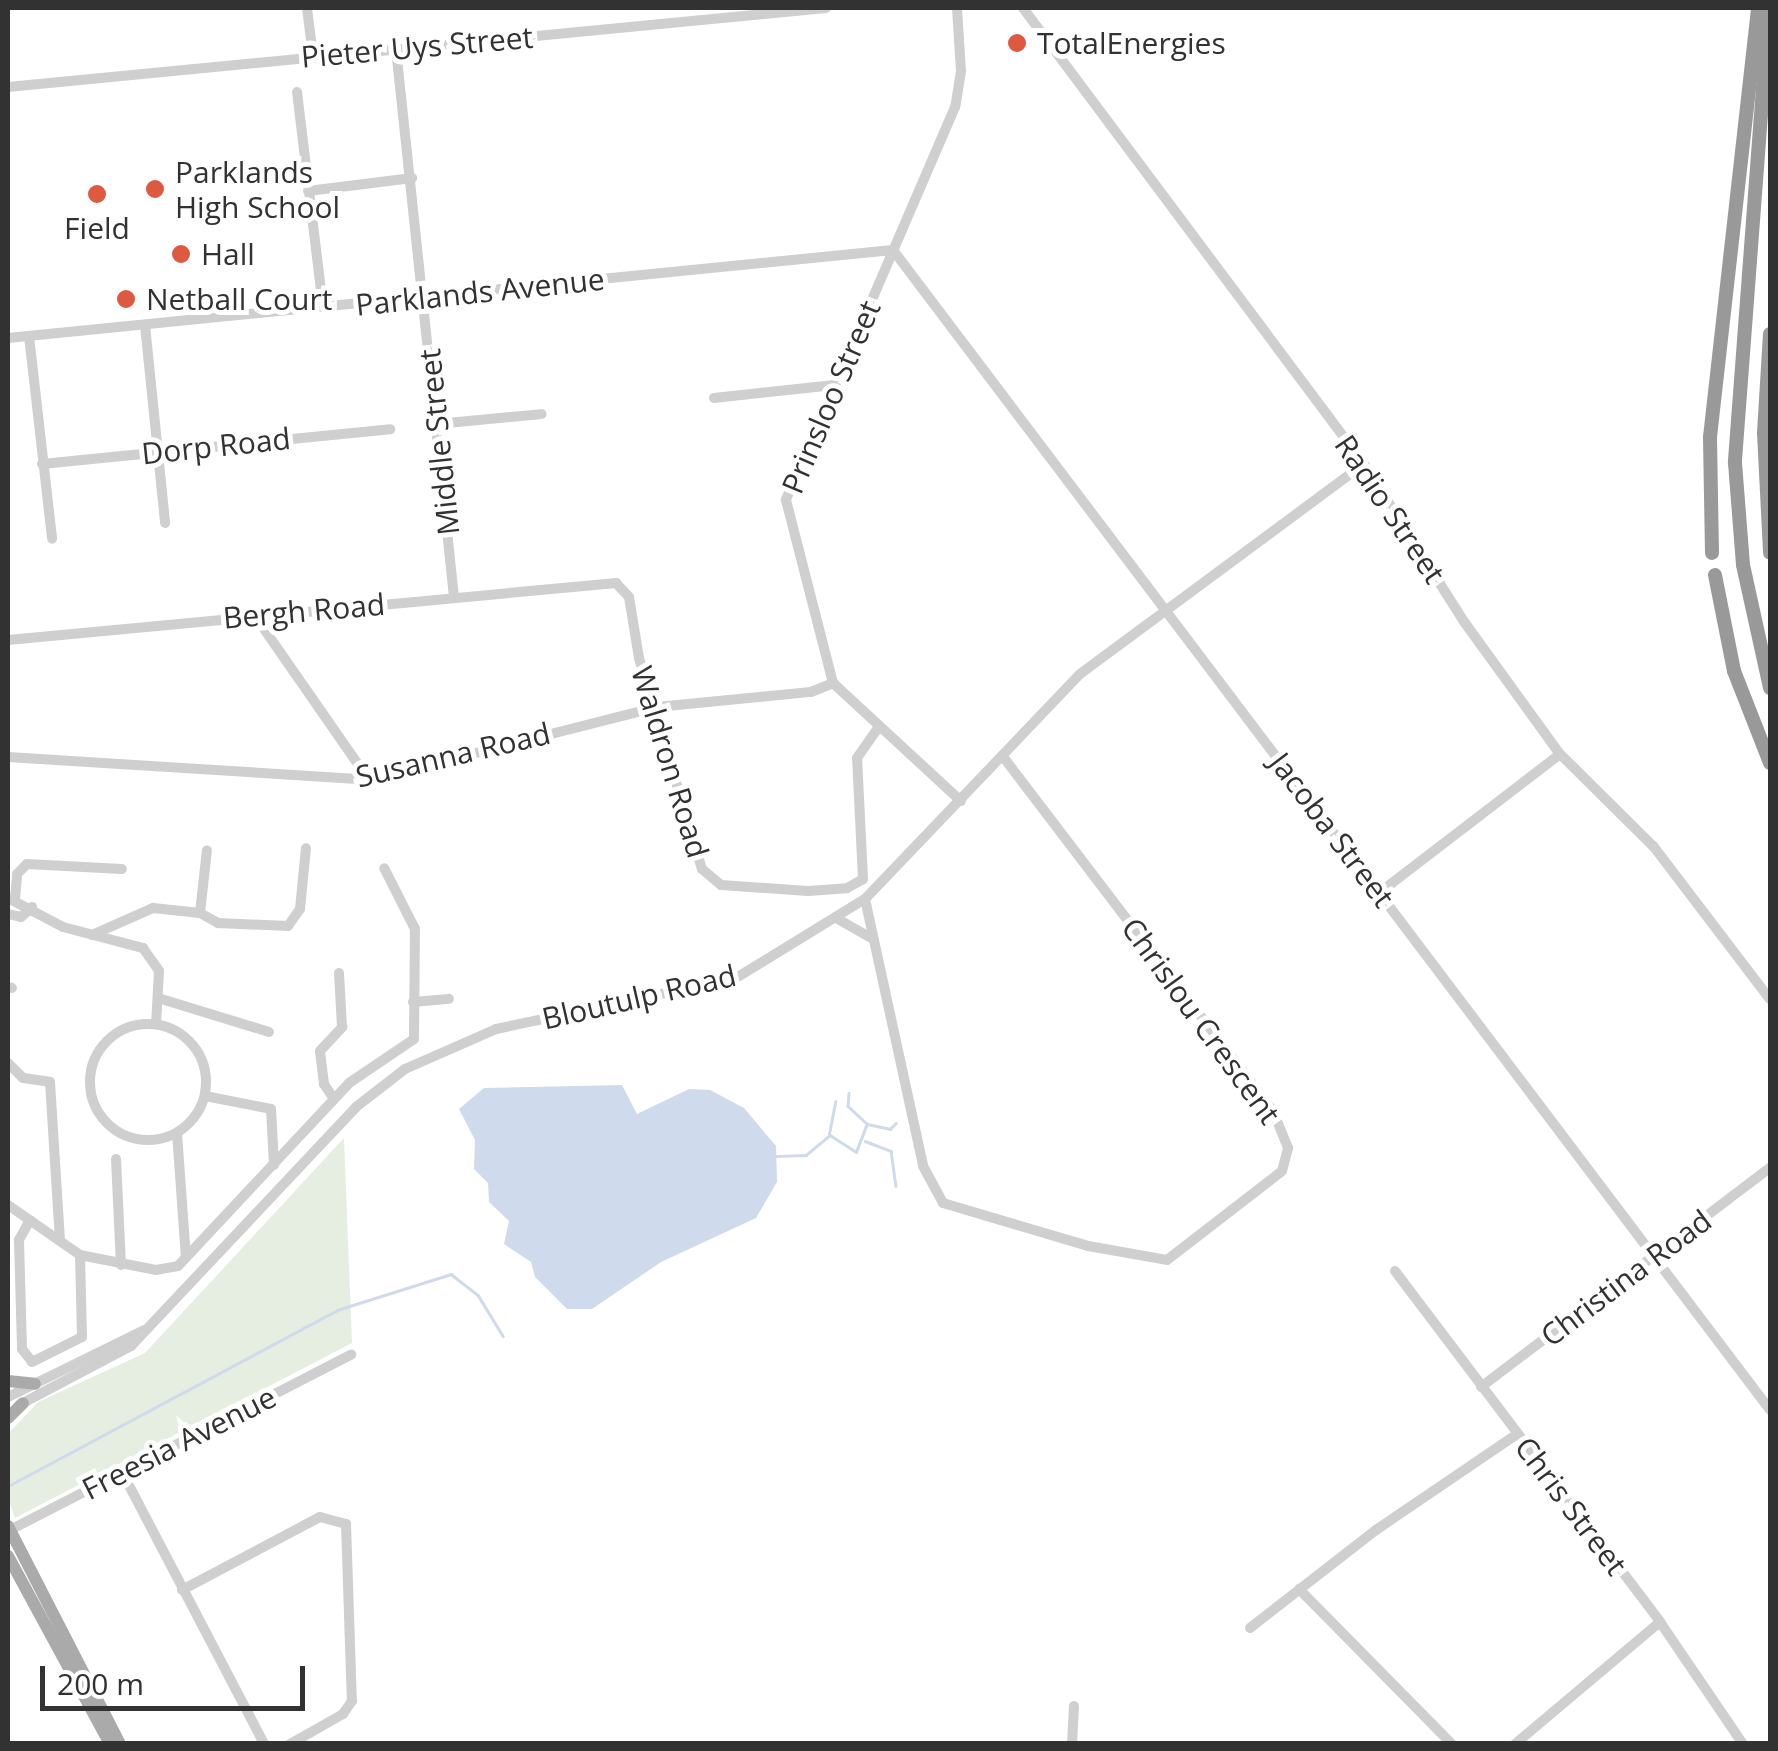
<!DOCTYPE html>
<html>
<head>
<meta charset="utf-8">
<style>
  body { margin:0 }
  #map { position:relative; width:1778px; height:1751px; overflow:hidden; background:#fff; font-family:"Open Sans",sans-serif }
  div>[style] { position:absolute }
  .green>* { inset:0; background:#e5eee1 }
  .water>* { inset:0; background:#cfdaec }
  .stream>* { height:2.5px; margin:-1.25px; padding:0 1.25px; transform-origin:1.25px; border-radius:1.25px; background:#cfdaec }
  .minor>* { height:10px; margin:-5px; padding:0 5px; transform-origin:5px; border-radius:5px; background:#cfcfcf }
  .minor>.ring { margin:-5px; padding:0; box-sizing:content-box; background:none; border:10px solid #cfcfcf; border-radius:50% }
  .major>* { height:12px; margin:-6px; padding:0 6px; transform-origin:6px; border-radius:6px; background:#aaa }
  .highway>* { height:14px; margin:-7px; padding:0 7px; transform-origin:7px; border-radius:7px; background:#999 }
  .dots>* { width:28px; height:28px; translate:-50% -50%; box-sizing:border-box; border:5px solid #fff; border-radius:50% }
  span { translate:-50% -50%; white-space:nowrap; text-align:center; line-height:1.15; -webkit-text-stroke:10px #fff; paint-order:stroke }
  .poi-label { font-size:30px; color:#323232 }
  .left { translate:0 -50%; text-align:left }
  .street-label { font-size:30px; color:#323232 }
  .frame { position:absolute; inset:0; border:10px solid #323232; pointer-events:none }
  .scale { position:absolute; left:40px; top:1666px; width:265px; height:45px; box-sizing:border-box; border:5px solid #323232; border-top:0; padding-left:12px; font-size:30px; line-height:35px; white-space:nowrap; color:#323232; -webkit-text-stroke:8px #fff; paint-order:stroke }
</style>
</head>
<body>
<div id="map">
  <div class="green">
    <i style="clip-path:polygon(344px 1138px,352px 1343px,15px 1518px,8px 1498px,8px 1434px,38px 1402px,145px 1353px)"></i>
  </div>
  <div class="water">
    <i style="clip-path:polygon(622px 1085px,637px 1114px,689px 1089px,710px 1090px,744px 1108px,776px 1146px,777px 1182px,756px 1218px,661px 1262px,592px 1309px,567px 1309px,535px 1277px,531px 1262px,504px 1244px,509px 1221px,489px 1202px,488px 1183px,474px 1169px,475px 1140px,459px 1109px,484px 1088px)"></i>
  </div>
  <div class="stream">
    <i style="left:849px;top:1093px;width:13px;rotate:94deg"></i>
    <i style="left:848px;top:1106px;width:26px;rotate:43deg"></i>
    <i style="left:829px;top:1134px;width:33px;rotate:-79deg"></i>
    <i style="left:865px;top:1141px;width:28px;rotate:21deg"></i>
    <i style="left:891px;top:1151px;width:35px;rotate:82deg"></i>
    <i style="left:776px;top:1156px;width:30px;rotate:-2deg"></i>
    <i style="left:806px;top:1155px;width:31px;rotate:-40deg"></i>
    <i style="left:830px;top:1135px;width:31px;rotate:33deg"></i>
    <i style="left:856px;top:1152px;width:30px;rotate:-69deg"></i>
    <i style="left:867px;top:1124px;width:24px;rotate:12deg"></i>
    <i style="left:890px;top:1129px;width:8px;rotate:-45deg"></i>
    <i style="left:8px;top:1486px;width:373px;rotate:-28.1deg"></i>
    <i style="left:337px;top:1310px;width:120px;rotate:-17.5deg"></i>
    <i style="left:451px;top:1274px;width:34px;rotate:38deg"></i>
    <i style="left:478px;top:1295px;width:48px;rotate:58.6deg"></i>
  </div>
  <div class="minor">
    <i style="left:307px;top:8px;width:48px;rotate:82.9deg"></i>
    <i style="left:957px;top:8px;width:63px;rotate:86.4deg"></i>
    <i style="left:961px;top:71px;width:36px;rotate:99deg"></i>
    <i style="left:955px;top:107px;width:428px;rotate:113.3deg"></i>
    <i style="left:786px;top:500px;width:189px;rotate:75.6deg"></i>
    <i style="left:833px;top:683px;width:174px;rotate:42.7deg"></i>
    <i style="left:1023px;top:8px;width:569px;rotate:53.21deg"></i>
    <i style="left:1364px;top:464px;width:188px;rotate:57.6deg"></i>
    <i style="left:1465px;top:623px;width:162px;rotate:54.1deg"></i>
    <i style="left:1560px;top:754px;width:132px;rotate:44.7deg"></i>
    <i style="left:1654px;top:847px;width:191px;rotate:52.7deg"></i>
    <i style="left:396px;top:49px;width:551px;rotate:83.96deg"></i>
    <i style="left:8px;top:87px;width:822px;rotate:-5.52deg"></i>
    <i style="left:297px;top:92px;width:198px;rotate:83.1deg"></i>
    <i style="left:308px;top:191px;width:105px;rotate:-7.1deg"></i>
    <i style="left:145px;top:325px;width:199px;rotate:84.2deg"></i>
    <i style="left:29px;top:336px;width:204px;rotate:83.5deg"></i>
    <i style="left:8px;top:338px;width:889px;rotate:-5.68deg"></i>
    <i style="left:893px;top:250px;width:1454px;rotate:52.91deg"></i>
    <i style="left:714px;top:398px;width:121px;rotate:-6.2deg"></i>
    <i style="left:437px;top:424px;width:105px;rotate:-5.4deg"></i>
    <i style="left:42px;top:464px;width:350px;rotate:-5.7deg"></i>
    <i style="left:255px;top:616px;width:200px;rotate:55.2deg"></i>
    <i style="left:8px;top:640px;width:611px;rotate:-5.36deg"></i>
    <i style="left:616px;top:583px;width:19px;rotate:47deg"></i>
    <i style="left:629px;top:597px;width:62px;rotate:80.7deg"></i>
    <i style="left:639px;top:658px;width:220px;rotate:73.4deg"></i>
    <i style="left:702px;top:869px;width:25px;rotate:40deg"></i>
    <i style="left:721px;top:885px;width:87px;rotate:3.9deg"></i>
    <i style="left:808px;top:891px;width:39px;rotate:-4deg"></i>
    <i style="left:847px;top:888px;width:18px;rotate:-29deg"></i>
    <i style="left:863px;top:879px;width:121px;rotate:-92.8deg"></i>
    <i style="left:857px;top:758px;width:37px;rotate:-55deg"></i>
    <i style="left:8px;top:757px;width:362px;rotate:3.6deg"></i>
    <i style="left:369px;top:780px;width:297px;rotate:-14.2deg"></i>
    <i style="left:657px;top:707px;width:155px;rotate:-5.6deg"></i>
    <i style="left:811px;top:692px;width:24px;rotate:-22deg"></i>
    <i style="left:1379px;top:893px;width:228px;rotate:-37.5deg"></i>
    <i style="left:8px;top:898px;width:62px;rotate:27.8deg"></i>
    <i style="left:63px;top:927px;width:83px;rotate:14.7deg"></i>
    <i style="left:143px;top:948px;width:28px;rotate:55deg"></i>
    <i style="left:159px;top:971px;width:53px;rotate:93.2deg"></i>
    <i style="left:15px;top:899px;width:25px;rotate:-85deg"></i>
    <i style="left:17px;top:874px;width:14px;rotate:-45deg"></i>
    <i style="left:27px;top:864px;width:95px;rotate:3deg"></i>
    <i style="left:865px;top:899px;width:273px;rotate:77.7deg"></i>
    <i style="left:923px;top:1166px;width:42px;rotate:61.6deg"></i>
    <i style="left:943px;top:1203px;width:151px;rotate:16.5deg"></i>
    <i style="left:1088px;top:1246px;width:80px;rotate:10deg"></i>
    <i style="left:1167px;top:1260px;width:145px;rotate:-37.7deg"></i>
    <i style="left:1282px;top:1171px;width:24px;rotate:-75deg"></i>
    <i style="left:1288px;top:1148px;width:40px;rotate:-112deg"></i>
    <i style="left:1273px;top:1111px;width:447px;rotate:-127.3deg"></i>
    <i style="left:200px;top:913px;width:63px;rotate:-83.7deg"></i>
    <i style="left:8px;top:914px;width:13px;rotate:13deg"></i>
    <i style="left:21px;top:917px;width:15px;rotate:-42deg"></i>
    <i style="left:836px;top:918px;width:43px;rotate:29.6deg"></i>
    <i style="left:92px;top:935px;width:67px;rotate:-23.9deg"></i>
    <i style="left:153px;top:908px;width:47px;rotate:6.1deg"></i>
    <i style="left:200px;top:913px;width:21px;rotate:29deg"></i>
    <i style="left:218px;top:923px;width:70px;rotate:2.5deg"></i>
    <i style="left:288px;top:926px;width:21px;rotate:-55deg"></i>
    <i style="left:300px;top:909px;width:61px;rotate:-84.4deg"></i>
    <i style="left:8px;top:987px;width:4px;rotate:14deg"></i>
    <i style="left:158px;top:998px;width:116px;rotate:17deg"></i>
    <i style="left:413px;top:1002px;width:36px;rotate:-5deg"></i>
    <i class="ring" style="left:90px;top:1024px;width:106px;height:106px"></i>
    <i style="left:8px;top:1063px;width:21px;rotate:45deg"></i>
    <i style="left:23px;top:1078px;width:27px;rotate:8deg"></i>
    <i style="left:50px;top:1082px;width:159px;rotate:86.4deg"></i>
    <i style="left:205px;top:1096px;width:67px;rotate:11.1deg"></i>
    <i style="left:271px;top:1109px;width:56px;rotate:86.9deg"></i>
    <i style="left:334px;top:1099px;width:18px;rotate:-124deg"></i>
    <i style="left:324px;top:1084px;width:33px;rotate:-97deg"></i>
    <i style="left:320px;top:1051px;width:33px;rotate:-47deg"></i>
    <i style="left:342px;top:1027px;width:54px;rotate:-93.2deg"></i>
    <i style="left:177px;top:1133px;width:125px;rotate:85.9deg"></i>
    <i style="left:116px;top:1159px;width:106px;rotate:87.3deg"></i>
    <i style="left:8px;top:1205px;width:88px;rotate:34.8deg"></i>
    <i style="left:80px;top:1255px;width:77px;rotate:11.2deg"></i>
    <i style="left:156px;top:1270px;width:22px;rotate:-10deg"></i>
    <i style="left:178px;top:1266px;width:250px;rotate:-46.9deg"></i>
    <i style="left:349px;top:1083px;width:78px;rotate:-34.1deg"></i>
    <i style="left:414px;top:1039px;width:110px;rotate:-89.5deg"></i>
    <i style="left:415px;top:929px;width:68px;rotate:-116.9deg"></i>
    <i style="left:30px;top:1220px;width:23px;rotate:119deg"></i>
    <i style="left:19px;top:1240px;width:109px;rotate:88.4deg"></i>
    <i style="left:22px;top:1349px;width:16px;rotate:52deg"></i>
    <i style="left:32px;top:1362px;width:56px;rotate:-26.6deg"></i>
    <i style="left:82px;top:1337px;width:82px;rotate:-91.4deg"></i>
    <i style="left:1395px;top:1271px;width:440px;rotate:52.9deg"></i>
    <i style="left:1660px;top:1622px;width:148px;rotate:55.8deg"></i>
    <i style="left:1481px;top:1387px;width:363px;rotate:-37.2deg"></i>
    <i style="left:8px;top:1397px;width:152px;rotate:-26.2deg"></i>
    <i style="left:19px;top:1405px;width:127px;rotate:-27.8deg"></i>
    <i style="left:131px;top:1346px;width:328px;rotate:-46.7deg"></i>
    <i style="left:356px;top:1107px;width:62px;rotate:-37.8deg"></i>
    <i style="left:405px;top:1069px;width:99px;rotate:-23.7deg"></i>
    <i style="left:496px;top:1029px;width:245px;rotate:-12deg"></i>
    <i style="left:736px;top:978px;width:151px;rotate:-31.5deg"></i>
    <i style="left:865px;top:899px;width:311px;rotate:-46.3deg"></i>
    <i style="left:1080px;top:674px;width:353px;rotate:-36.5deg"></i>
    <i style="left:122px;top:1472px;width:307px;rotate:62.4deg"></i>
    <i style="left:8px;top:1531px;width:386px;rotate:-27.2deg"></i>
    <i style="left:1299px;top:1589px;width:218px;rotate:45.4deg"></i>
    <i style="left:182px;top:1590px;width:156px;rotate:-27.9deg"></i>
    <i style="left:320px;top:1517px;width:27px;rotate:15deg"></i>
    <i style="left:346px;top:1524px;width:177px;rotate:88.1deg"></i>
    <i style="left:352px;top:1701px;width:16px;rotate:125deg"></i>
    <i style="left:343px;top:1714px;width:61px;rotate:150.5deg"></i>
    <i style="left:1250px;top:1628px;width:160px;rotate:-37.9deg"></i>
    <i style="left:1376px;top:1530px;width:171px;rotate:-34.2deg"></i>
    <i style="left:1072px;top:1744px;width:38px;rotate:-87deg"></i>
    <i style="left:1515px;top:1744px;width:189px;rotate:-40.1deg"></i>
  </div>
  <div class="major">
    <i style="left:8px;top:1381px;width:27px;rotate:6deg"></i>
    <i style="left:8px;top:1418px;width:21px;rotate:-45deg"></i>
    <i style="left:8px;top:1526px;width:245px;rotate:62.8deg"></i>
    <i style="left:8px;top:1556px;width:214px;rotate:61.5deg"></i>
  </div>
  <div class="highway">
    <i style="left:1769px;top:8px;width:456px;rotate:94.3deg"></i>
    <i style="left:1735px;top:463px;width:102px;rotate:85.5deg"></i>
    <i style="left:1743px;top:565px;width:126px;rotate:77.6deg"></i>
    <i style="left:1770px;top:334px;width:99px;rotate:93.5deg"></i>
    <i style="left:1764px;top:433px;width:120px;rotate:87.1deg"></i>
    <i style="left:1712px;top:553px;width:116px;rotate:-91deg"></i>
    <i style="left:1710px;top:437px;width:432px;rotate:-83.6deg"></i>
    <i style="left:1715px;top:575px;width:98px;rotate:78.8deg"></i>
    <i style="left:1734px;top:671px;width:99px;rotate:68.6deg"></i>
  </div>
  <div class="dots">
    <i style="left:1017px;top:43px;background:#dd5940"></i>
    <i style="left:155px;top:189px;background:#dd5940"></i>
    <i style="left:97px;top:194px;background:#dd5940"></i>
    <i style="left:181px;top:254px;background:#dd5940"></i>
    <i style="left:126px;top:299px;background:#dd5940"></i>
  </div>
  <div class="poi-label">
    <span class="left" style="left:1037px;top:43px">TotalEnergies</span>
    <span class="left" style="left:175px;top:189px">Parklands<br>High School</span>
    <span style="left:97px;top:228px">Field</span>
    <span class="left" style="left:201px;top:254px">Hall</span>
    <span class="left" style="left:146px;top:299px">Netball Court</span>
  </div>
  <div class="street-label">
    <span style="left:417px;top:47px;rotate:-5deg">Pieter Uys Street</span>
    <span style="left:480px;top:292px;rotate:-6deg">Parklands Avenue</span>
    <span style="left:831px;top:397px;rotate:-67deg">Prinsloo Street</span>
    <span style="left:439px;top:442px;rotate:-96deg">Middle Street</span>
    <span style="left:216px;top:446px;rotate:-6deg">Dorp Road</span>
    <span style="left:1390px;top:509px;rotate:56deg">Radio Street</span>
    <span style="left:304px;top:611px;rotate:-5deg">Bergh Road</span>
    <span style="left:453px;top:755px;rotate:-13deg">Susanna Road</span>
    <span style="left:670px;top:762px;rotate:73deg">Waldron Road</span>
    <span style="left:1332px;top:830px;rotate:53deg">Jacoba Street</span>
    <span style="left:639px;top:997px;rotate:-13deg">Bloutulp Road</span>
    <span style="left:1201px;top:1021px;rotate:54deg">Chrislou Crescent</span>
    <span style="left:1626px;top:1278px;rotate:-37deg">Christina Road</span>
    <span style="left:179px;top:1443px;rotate:-27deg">Freesia Avenue</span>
    <span style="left:1571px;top:1506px;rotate:53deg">Chris Street</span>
  </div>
  <div class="frame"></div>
  <div class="scale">200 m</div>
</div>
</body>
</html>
